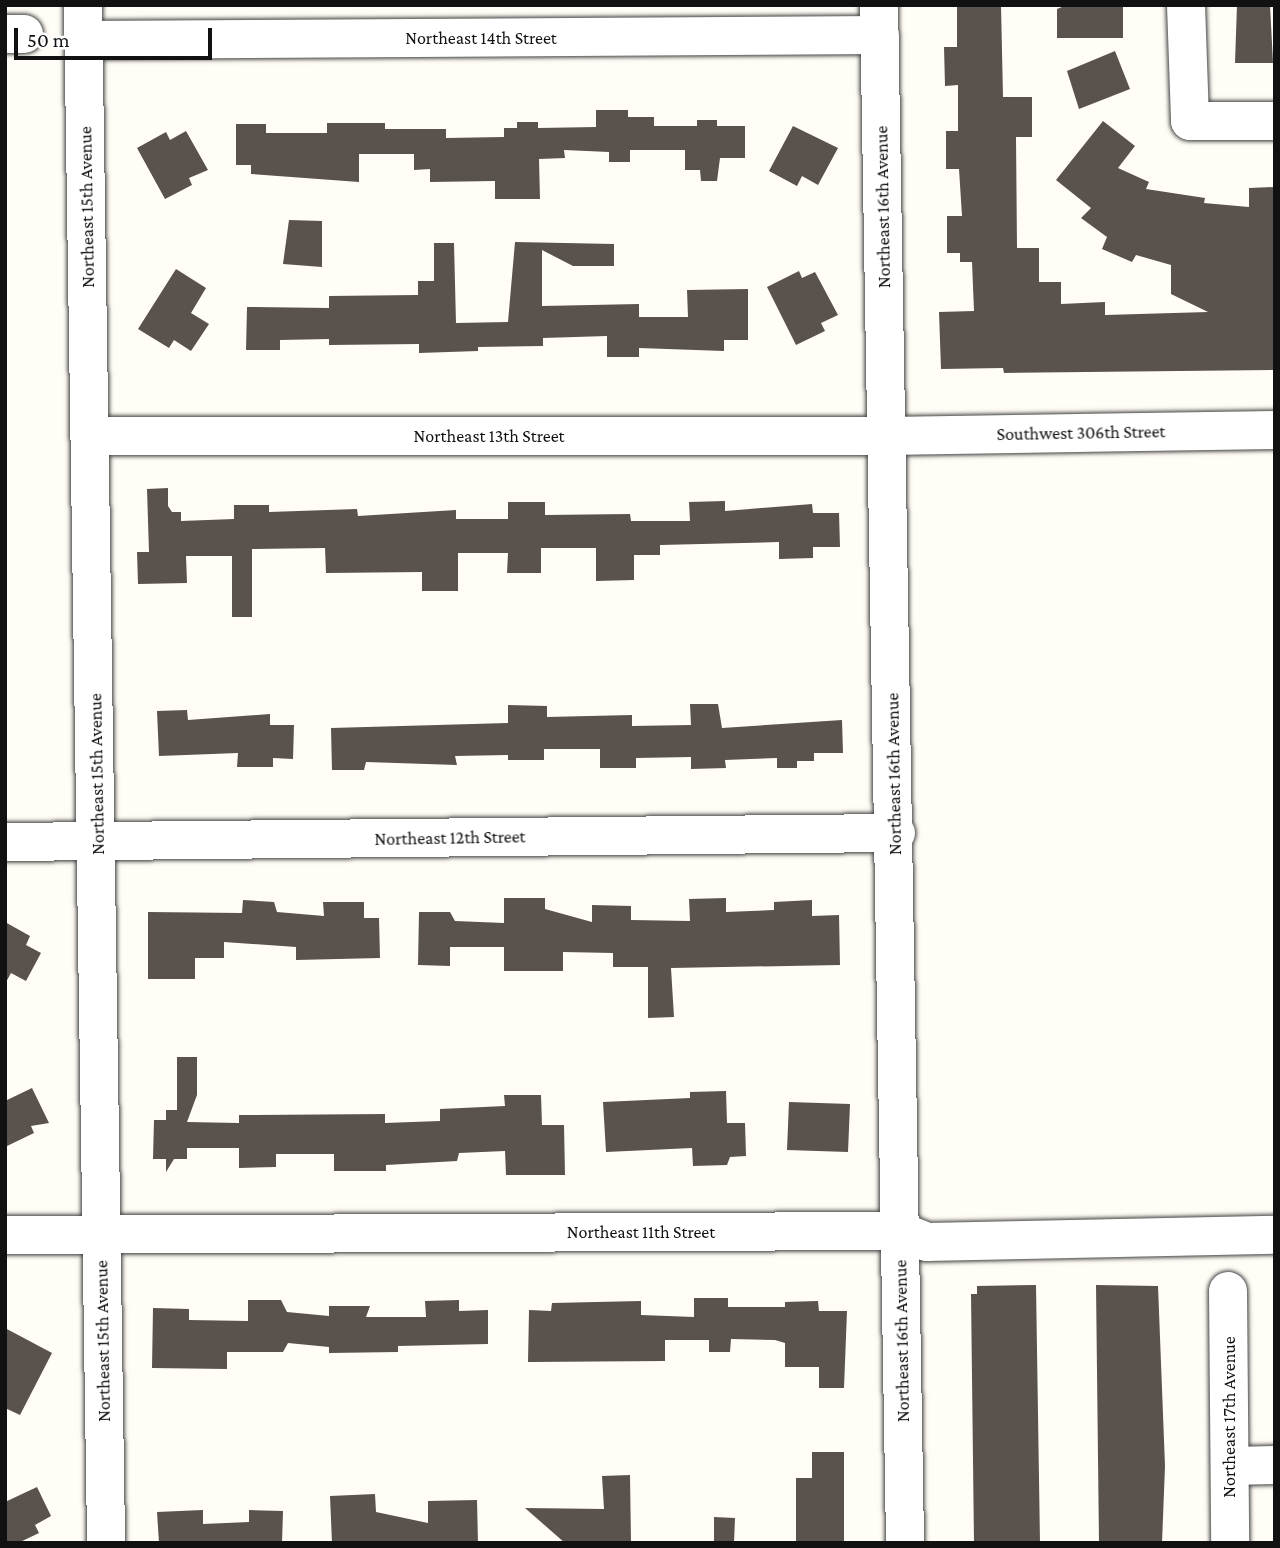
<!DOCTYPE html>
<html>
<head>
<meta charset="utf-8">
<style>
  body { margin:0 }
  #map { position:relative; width:1280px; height:1548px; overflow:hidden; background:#fffdf5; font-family:"Crimson Pro",serif }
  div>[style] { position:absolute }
  .building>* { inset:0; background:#5a524d }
  .roads { filter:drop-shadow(0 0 2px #444) drop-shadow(0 0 2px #444) }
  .minor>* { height:38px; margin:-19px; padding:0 19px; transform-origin:19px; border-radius:19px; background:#fff }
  span { translate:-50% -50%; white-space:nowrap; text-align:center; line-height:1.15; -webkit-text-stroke:7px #fff; paint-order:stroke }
  .street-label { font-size:18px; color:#111 }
  .frame { position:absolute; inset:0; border:7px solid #111; pointer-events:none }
  .scale { position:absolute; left:14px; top:28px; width:198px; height:32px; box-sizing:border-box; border:4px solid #111; border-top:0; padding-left:9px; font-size:21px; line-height:24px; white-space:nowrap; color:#111; -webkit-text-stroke:5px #fff; paint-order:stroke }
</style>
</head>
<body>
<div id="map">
  <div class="building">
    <i style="clip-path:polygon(957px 5px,1001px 5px,1003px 97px,1032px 97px,1032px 137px,1016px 137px,1017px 248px,1039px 248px,1039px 282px,1061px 282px,1061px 304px,1105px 302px,1105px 315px,1208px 312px,1171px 294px,1171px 265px,1136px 255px,1132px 262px,1102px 249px,1107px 237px,1081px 218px,1091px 208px,1056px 180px,1103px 121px,1135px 146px,1118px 168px,1149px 182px,1146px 189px,1205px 198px,1204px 203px,1249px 207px,1249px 188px,1275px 187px,1275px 370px,1004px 373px,1003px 368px,941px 369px,939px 312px,974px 311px,972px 262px,960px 262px,960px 253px,947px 253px,947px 216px,962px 216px,959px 169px,946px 169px,946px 131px,958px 131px,958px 85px,945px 86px,944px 47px,957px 47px)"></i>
    <i style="clip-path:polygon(1067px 5px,1123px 5px,1123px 38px,1057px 38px,1057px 9px)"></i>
    <i style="clip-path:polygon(1237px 5px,1270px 5px,1273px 63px,1235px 63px)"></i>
    <i style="clip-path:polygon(1115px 51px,1130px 89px,1079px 109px,1067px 71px)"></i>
    <i style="clip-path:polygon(596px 110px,628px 110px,628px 117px,654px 117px,654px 126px,697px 126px,697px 120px,717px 120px,717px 126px,745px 126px,745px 158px,720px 158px,717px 181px,701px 181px,700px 170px,685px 170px,685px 150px,630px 150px,630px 162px,609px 162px,609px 152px,564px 150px,565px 158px,539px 159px,540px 199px,495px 199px,495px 181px,430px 182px,430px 169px,414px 170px,414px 154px,359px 154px,359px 182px,251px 174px,251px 165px,236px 165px,236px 124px,266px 124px,266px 133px,327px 133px,327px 123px,385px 123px,385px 129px,446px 129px,446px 138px,504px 137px,504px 128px,517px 128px,517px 122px,538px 122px,538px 128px,596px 127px)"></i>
    <i style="clip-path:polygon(793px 126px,838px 148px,818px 185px,802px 176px,797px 186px,769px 171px)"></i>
    <i style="clip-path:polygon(186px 131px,208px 170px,189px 178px,192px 185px,165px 199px,137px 148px,166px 132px,170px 140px)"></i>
    <i style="clip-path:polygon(289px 220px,322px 221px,322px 267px,283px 264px)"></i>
    <i style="clip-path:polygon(515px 242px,614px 244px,614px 266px,573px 266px,542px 250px,542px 306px,639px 304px,639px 317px,688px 317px,687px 290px,748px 289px,748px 340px,724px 340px,724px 351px,639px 348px,639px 357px,607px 357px,607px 336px,543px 338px,543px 346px,478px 347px,478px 351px,419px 353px,419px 344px,329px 345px,329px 339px,280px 340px,280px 350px,246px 350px,247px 307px,329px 308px,329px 296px,418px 295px,418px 281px,434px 281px,434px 243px,454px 243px,456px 323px,508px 322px)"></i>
    <i style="clip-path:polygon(176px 269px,206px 288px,191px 313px,209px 324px,191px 351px,174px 340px,169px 348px,138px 329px)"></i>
    <i style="clip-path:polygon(799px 271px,802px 278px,815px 272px,838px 315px,821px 323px,825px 331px,796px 345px,767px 287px)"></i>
    <i style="clip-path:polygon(168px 488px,168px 506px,172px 512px,181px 512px,181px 521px,234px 519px,234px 505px,269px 505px,269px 512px,357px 509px,358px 516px,456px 510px,456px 519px,508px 519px,508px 502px,545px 502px,545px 515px,630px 514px,631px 521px,690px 521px,689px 502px,725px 501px,725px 511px,812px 504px,813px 513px,839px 513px,840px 547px,813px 547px,813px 558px,779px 559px,779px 542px,660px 545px,660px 555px,634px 555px,634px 580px,596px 581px,596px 548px,541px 548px,541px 573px,507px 573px,508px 553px,458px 553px,458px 591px,422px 591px,422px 572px,326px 573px,325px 548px,252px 549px,252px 617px,232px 617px,232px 556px,186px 556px,187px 583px,138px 584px,137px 552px,149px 552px,147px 489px)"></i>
    <i style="clip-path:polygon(690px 704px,718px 704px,722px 728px,842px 720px,843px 753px,814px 753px,814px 761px,797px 761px,797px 768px,777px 768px,777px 758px,725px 760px,726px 768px,691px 769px,691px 757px,636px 758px,636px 768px,600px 768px,600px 749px,544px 749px,544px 760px,508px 760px,508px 755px,455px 756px,457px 765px,366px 762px,364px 770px,332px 770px,331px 728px,508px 723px,508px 705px,547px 706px,547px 717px,632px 715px,632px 726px,691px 725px)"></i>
    <i style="clip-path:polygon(187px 710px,188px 720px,270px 714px,270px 725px,294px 725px,293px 759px,273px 758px,273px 767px,237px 767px,238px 753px,159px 756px,157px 711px)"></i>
    <i style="clip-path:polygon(504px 898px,545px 898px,545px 909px,592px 922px,592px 905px,631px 906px,631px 920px,690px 921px,689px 899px,726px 898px,726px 912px,774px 910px,774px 902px,812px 900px,812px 916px,839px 915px,840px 965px,671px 968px,674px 1017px,648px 1018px,648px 967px,613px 967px,613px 953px,563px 952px,563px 971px,504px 971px,504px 947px,450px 947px,450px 966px,418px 965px,419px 912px,450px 912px,455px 921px,504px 923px)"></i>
    <i style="clip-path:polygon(243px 900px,274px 902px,277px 912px,324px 916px,323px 902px,364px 902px,364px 918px,379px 918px,380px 958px,296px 960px,296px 947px,224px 942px,224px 958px,195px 958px,195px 979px,148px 979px,148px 912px,242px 913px)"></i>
    <i style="clip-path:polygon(5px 922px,30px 936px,26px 945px,41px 953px,26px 981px,11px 973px,5px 984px)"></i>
    <i style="clip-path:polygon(177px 1057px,197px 1057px,197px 1095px,187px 1122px,239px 1123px,239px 1115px,385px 1114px,385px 1123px,440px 1121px,440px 1109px,505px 1106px,504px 1095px,541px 1095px,542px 1125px,564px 1125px,565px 1175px,506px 1175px,505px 1151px,459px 1153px,457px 1161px,386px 1165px,386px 1171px,334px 1171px,334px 1154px,276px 1154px,276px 1167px,239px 1168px,239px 1148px,187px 1148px,187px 1159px,174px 1159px,166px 1172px,166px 1159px,153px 1159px,154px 1120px,166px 1120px,166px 1110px,177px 1110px)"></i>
    <i style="clip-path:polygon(32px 1088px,49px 1123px,31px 1126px,34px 1133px,5px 1147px,5px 1101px)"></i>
    <i style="clip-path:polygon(726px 1091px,727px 1123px,745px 1123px,746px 1156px,730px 1157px,727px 1165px,693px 1166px,692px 1148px,606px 1152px,603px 1102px,690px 1098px,690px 1092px)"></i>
    <i style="clip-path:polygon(789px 1102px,850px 1104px,848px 1152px,787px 1150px)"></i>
    <i style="clip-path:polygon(1036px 1285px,1040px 1543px,974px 1543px,971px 1294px,977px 1294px,977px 1286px)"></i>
    <i style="clip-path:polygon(1096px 1285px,1158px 1286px,1165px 1466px,1162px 1543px,1099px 1543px)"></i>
    <i style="clip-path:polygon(694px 1298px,728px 1298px,728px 1307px,785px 1307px,785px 1302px,818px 1301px,819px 1311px,847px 1311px,844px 1388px,819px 1388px,819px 1367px,785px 1367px,785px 1343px,775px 1340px,731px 1339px,730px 1352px,709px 1352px,709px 1340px,665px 1340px,665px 1361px,528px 1362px,529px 1310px,551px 1311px,552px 1303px,641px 1301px,641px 1315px,694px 1317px)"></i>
    <i style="clip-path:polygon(248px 1300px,281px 1300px,287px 1312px,329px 1316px,329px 1306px,370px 1306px,366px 1317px,426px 1317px,425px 1301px,459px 1300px,459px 1311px,488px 1310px,488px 1344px,398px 1346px,398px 1352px,329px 1353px,329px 1347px,288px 1343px,283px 1352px,227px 1352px,227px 1369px,152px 1368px,153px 1308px,189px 1309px,189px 1320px,248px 1321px)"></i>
    <i style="clip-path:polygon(5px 1328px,52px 1353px,20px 1415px,5px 1408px)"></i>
    <i style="clip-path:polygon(812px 1452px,844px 1452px,844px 1543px,796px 1543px,796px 1478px,812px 1478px)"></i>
    <i style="clip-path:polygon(630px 1475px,631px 1543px,565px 1543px,525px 1508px,604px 1509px,602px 1476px)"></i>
    <i style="clip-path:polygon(37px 1487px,51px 1516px,35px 1525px,39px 1533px,18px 1543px,5px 1543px,5px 1502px)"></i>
    <i style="clip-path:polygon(375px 1494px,376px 1512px,428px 1523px,428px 1501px,477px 1500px,478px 1543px,332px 1543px,330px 1496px)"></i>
    <i style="clip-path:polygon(203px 1510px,203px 1524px,249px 1522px,249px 1510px,283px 1511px,282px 1543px,159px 1543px,157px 1512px)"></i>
    <i style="clip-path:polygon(714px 1517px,735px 1518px,734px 1543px,714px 1543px)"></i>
  </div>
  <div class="roads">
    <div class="minor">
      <i style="left:83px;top:5px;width:1538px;rotate:89.14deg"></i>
      <i style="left:879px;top:5px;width:1538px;rotate:89.03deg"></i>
      <i style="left:1186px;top:5px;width:116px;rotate:88deg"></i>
      <i style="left:1190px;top:121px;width:85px"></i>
      <i style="left:5px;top:34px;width:19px"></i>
      <i style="left:83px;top:40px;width:797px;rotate:-0.36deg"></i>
      <i style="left:91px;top:436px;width:796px"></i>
      <i style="left:887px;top:436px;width:388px;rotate:-0.9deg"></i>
      <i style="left:5px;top:842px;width:891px;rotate:-0.58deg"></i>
      <i style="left:5px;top:1235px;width:895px;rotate:-0.26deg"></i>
      <i style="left:900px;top:1231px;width:29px;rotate:22deg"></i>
      <i style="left:927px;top:1242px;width:348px;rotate:-1.2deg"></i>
      <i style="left:1228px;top:1291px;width:252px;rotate:89.5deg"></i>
      <i style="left:1230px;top:1466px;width:45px;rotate:-1.3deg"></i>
    </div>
  </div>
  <div class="street-label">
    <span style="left:481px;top:38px">Northeast 14th Street</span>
    <span style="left:87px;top:207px;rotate:-91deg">Northeast 15th Avenue</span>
    <span style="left:883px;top:207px;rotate:-91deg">Northeast 16th Avenue</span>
    <span style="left:1081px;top:433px;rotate:-1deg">Southwest 306th Street</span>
    <span style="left:489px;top:436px">Northeast 13th Street</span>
    <span style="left:97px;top:774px;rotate:-91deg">Northeast 15th Avenue</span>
    <span style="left:894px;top:774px;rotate:-91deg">Northeast 16th Avenue</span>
    <span style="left:450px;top:838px;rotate:-1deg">Northeast 12th Street</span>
    <span style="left:641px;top:1232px">Northeast 11th Street</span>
    <span style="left:103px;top:1341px;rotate:-91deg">Northeast 15th Avenue</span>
    <span style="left:902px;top:1341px;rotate:-91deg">Northeast 16th Avenue</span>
    <span style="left:1229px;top:1417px;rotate:-90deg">Northeast 17th Avenue</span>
  </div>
  <div class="frame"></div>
  <div class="scale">50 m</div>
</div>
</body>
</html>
